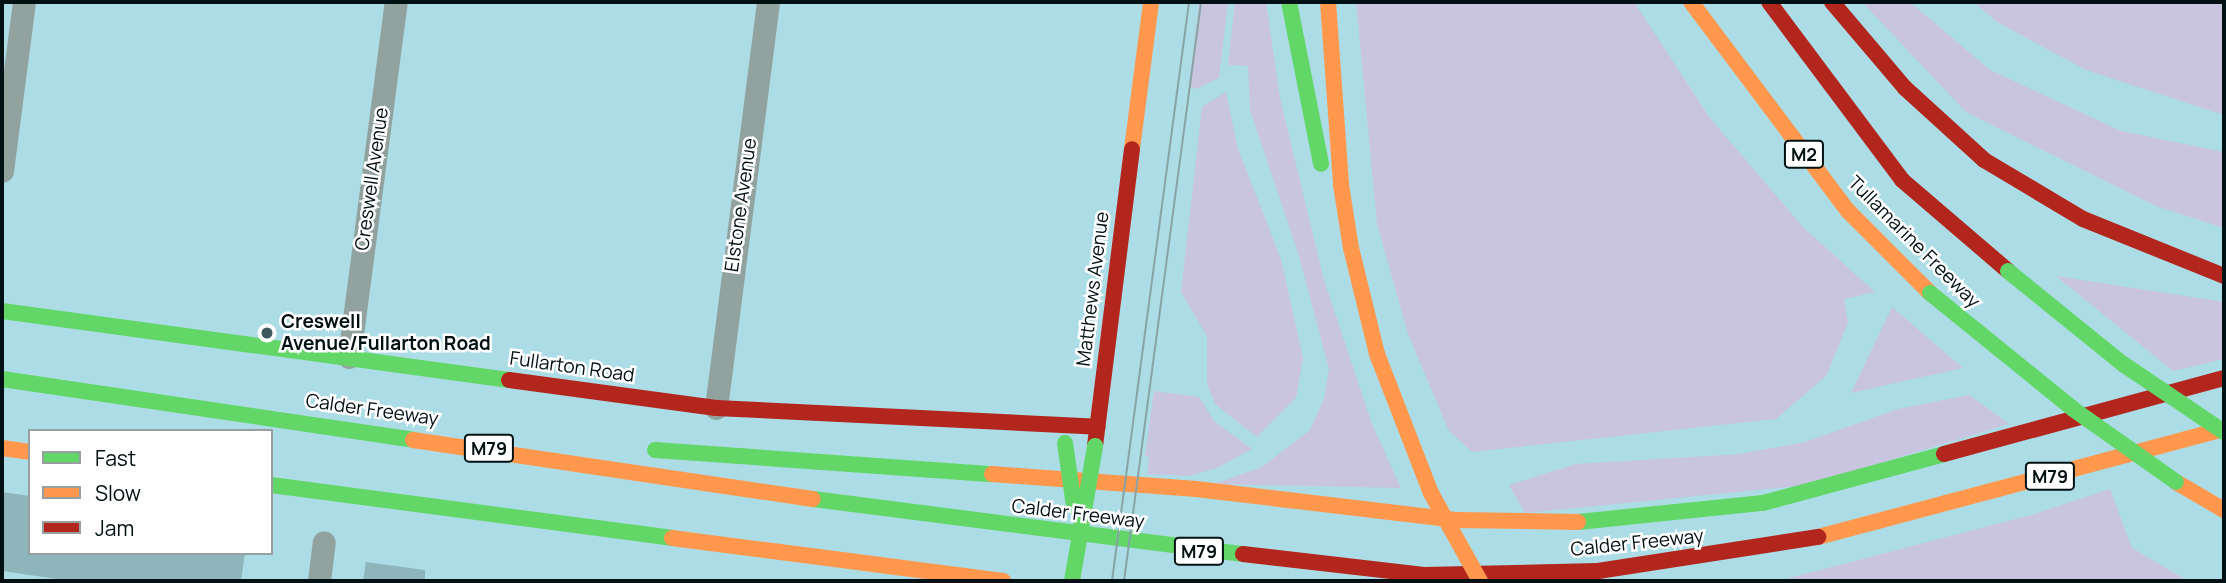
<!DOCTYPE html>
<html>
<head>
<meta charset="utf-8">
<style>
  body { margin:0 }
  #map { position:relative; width:2226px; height:583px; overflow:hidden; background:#acdde6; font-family:Manrope,sans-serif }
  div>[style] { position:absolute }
  .green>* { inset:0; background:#c9c4df }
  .building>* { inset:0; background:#8eb5bc }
  .street>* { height:23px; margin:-11.5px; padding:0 11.5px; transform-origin:11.5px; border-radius:11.5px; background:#92a29f }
  .fast>* { height:16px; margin:-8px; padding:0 8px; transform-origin:8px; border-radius:8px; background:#63d668 }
  .slow>* { height:16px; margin:-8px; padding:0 8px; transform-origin:8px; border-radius:8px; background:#ff974d }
  .jam>* { height:16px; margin:-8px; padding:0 8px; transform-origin:8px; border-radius:8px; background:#b3261e }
  .tram>* { height:2px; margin:-1px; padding:0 1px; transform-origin:1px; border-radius:1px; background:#87a3a6 }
  .fast-bridge>* { height:16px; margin:-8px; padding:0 8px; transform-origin:8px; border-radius:8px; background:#63d668 }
  .slow-bridge>* { height:16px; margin:-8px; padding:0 8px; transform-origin:8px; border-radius:8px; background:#ff974d }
  .dots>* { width:19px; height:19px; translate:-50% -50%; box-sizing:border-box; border:4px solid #fefefe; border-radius:50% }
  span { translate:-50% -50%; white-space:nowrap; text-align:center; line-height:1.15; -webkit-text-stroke:5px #fefefe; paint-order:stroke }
  .shield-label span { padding:2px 5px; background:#fefefe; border:2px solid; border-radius:5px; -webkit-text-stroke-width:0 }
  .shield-label { font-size:18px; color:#001013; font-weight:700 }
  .street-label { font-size:19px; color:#001013 }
  .poi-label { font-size:19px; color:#001013; font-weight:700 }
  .left { translate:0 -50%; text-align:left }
  .frame { position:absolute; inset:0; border:4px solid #001013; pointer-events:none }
  .legend { position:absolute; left:28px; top:429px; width:245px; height:126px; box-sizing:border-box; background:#fefefe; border:2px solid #989fa0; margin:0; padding:9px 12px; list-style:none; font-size:21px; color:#001013 }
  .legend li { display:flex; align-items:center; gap:14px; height:35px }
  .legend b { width:35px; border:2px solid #989fa0 }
</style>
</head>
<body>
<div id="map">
  <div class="green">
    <i style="clip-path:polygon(1199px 2px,1228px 2px,1219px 78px,1196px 89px,1189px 86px)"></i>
    <i style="clip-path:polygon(1235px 2px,1266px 2px,1280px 98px,1324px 280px,1372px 424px,1401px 488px,1214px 484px,1262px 467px,1310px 430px,1324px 399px,1329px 369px,1299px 256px,1250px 110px,1248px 66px,1228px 65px)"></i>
    <i style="clip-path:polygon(1356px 2px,1634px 2px,1710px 118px,1803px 227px,1875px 292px,1844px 299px,1848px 323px,1826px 376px,1776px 419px,1472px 452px,1449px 431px,1408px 334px,1377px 224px)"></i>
    <i style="clip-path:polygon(1862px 2px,1910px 2px,1990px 70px,2121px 131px,2224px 152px,2224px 228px,2156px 206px,1966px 112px)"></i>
    <i style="clip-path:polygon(1974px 2px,2224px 2px,2224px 115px,2086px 70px,1997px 22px)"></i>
    <i style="clip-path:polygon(1226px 92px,1238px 149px,1281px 259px,1303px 358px,1296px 398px,1257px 437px,1215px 404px,1207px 384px,1207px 336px,1181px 292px,1202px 107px)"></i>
    <i style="clip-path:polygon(2056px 276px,2224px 302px,2224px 359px,2173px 371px)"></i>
    <i style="clip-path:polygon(1892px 307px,1963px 368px,1851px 393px)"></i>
    <i style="clip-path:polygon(1154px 391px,1199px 397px,1214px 421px,1252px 449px,1217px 468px,1188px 476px,1147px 474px,1149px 457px,1145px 456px)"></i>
    <i style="clip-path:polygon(1969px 395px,2009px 424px,1807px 485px,1525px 513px,1509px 485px,1576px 464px,1740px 454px,1805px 442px,1898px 409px)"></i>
    <i style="clip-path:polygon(2110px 489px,2132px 548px,2188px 581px,1778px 581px,2031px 515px)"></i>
  </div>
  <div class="building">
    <i style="clip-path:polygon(2px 492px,30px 496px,30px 553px,245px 553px,241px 581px,71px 581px,2px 571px)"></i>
    <i style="clip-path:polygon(366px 562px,425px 570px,425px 581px,363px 581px)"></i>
  </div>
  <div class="street">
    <i style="left:2px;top:171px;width:170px;rotate:-82.6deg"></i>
    <i style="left:349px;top:357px;width:358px;rotate:-82.5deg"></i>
    <i style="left:716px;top:408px;width:409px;rotate:-82.7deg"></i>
    <i style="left:319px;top:581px;width:39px;rotate:-83deg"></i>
  </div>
  <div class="fast">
    <i style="left:1289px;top:2px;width:165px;rotate:78.8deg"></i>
    <i style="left:2px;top:311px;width:512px;rotate:7.75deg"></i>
    <i style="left:2px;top:379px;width:416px;rotate:8.4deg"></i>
    <i style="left:655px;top:450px;width:338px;rotate:4.1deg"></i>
    <i style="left:271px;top:485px;width:404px;rotate:7.5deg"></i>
    <i style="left:813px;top:499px;width:434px;rotate:7.3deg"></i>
    <i style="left:1578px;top:522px;width:186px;rotate:-5.9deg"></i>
    <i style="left:1763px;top:503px;width:188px;rotate:-15.1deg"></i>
  </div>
  <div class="slow">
    <i style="left:1328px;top:2px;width:183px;rotate:85.9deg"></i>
    <i style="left:1341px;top:185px;width:64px;rotate:81deg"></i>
    <i style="left:1351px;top:248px;width:109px;rotate:76.2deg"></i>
    <i style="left:1377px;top:354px;width:149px;rotate:68.8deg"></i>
    <i style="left:1691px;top:2px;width:261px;rotate:53.1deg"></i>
    <i style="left:1848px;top:211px;width:116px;rotate:45deg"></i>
    <i style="left:1132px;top:149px;width:148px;rotate:-82.6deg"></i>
    <i style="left:413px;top:440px;width:404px;rotate:8.4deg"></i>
    <i style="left:2px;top:448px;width:28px;rotate:8deg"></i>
    <i style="left:992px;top:474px;width:205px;rotate:4.2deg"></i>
    <i style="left:1196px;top:489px;width:261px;rotate:6.8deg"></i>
    <i style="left:1455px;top:520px;width:123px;rotate:0.9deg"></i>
    <i style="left:2176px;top:482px;width:56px;rotate:30.3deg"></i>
    <i style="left:1818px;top:537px;width:420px;rotate:-14.9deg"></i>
    <i style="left:672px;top:538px;width:334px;rotate:7.4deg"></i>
  </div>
  <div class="jam">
    <i style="left:1769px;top:2px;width:222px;rotate:53.2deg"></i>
    <i style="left:1902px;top:180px;width:140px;rotate:40.6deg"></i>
    <i style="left:1832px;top:2px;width:113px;rotate:49.7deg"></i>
    <i style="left:1905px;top:88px;width:107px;rotate:42.3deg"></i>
    <i style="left:1984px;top:160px;width:115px;rotate:30.8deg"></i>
    <i style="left:2083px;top:219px;width:152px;rotate:22deg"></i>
    <i style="left:509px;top:380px;width:209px;rotate:7.7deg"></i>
    <i style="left:716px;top:408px;width:382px;rotate:2.8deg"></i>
    <i style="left:1095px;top:446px;width:299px;rotate:-82.9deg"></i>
    <i style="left:1944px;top:454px;width:290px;rotate:-15.2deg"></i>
    <i style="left:1243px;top:554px;width:182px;rotate:6.6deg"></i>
    <i style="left:1424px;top:575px;width:174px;rotate:-1.3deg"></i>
    <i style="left:1598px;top:571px;width:223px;rotate:-8.8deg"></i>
  </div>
  <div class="tram">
    <i style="left:1112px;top:581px;width:584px;rotate:-82.42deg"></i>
    <i style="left:1124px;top:581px;width:584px;rotate:-82.42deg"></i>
  </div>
  <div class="fast-bridge">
    <i style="left:2008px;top:271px;width:148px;rotate:39deg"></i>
    <i style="left:2123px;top:364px;width:122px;rotate:34deg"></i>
    <i style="left:1930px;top:293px;width:184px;rotate:39deg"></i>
    <i style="left:2073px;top:409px;width:126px;rotate:35.3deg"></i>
    <i style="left:1065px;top:443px;width:64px;rotate:81.9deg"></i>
    <i style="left:1072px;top:581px;width:137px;rotate:-80.3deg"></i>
  </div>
  <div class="slow-bridge">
    <i style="left:1431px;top:493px;width:101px;rotate:60.9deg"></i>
  </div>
  <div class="dots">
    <i style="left:267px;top:333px;background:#3c585d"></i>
  </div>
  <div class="shield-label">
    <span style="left:1804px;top:154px">M2</span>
    <span style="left:489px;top:448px">M79</span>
    <span style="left:2050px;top:476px">M79</span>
    <span style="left:1199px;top:551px">M79</span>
  </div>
  <div class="street-label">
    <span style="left:372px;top:179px;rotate:-82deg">Creswell Avenue</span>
    <span style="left:741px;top:205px;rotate:-82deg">Elstone Avenue</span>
    <span style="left:1914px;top:242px;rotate:45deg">Tullamarine Freeway</span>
    <span style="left:1093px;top:289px;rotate:-83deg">Matthews Avenue</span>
    <span style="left:572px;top:367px;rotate:8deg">Fullarton Road</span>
    <span style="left:372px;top:410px;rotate:8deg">Calder Freeway</span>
    <span style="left:1078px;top:514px;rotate:7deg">Calder Freeway</span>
    <span style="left:1637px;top:543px;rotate:-6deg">Calder Freeway</span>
  </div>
  <div class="poi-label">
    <span class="left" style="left:281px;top:333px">Creswell<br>Avenue/Fullarton Road</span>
  </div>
  <div class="frame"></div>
  <ul class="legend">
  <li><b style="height:9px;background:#63d668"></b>Fast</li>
  <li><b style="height:9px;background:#ff974d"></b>Slow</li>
  <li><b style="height:9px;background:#b3261e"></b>Jam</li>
  </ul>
</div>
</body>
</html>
